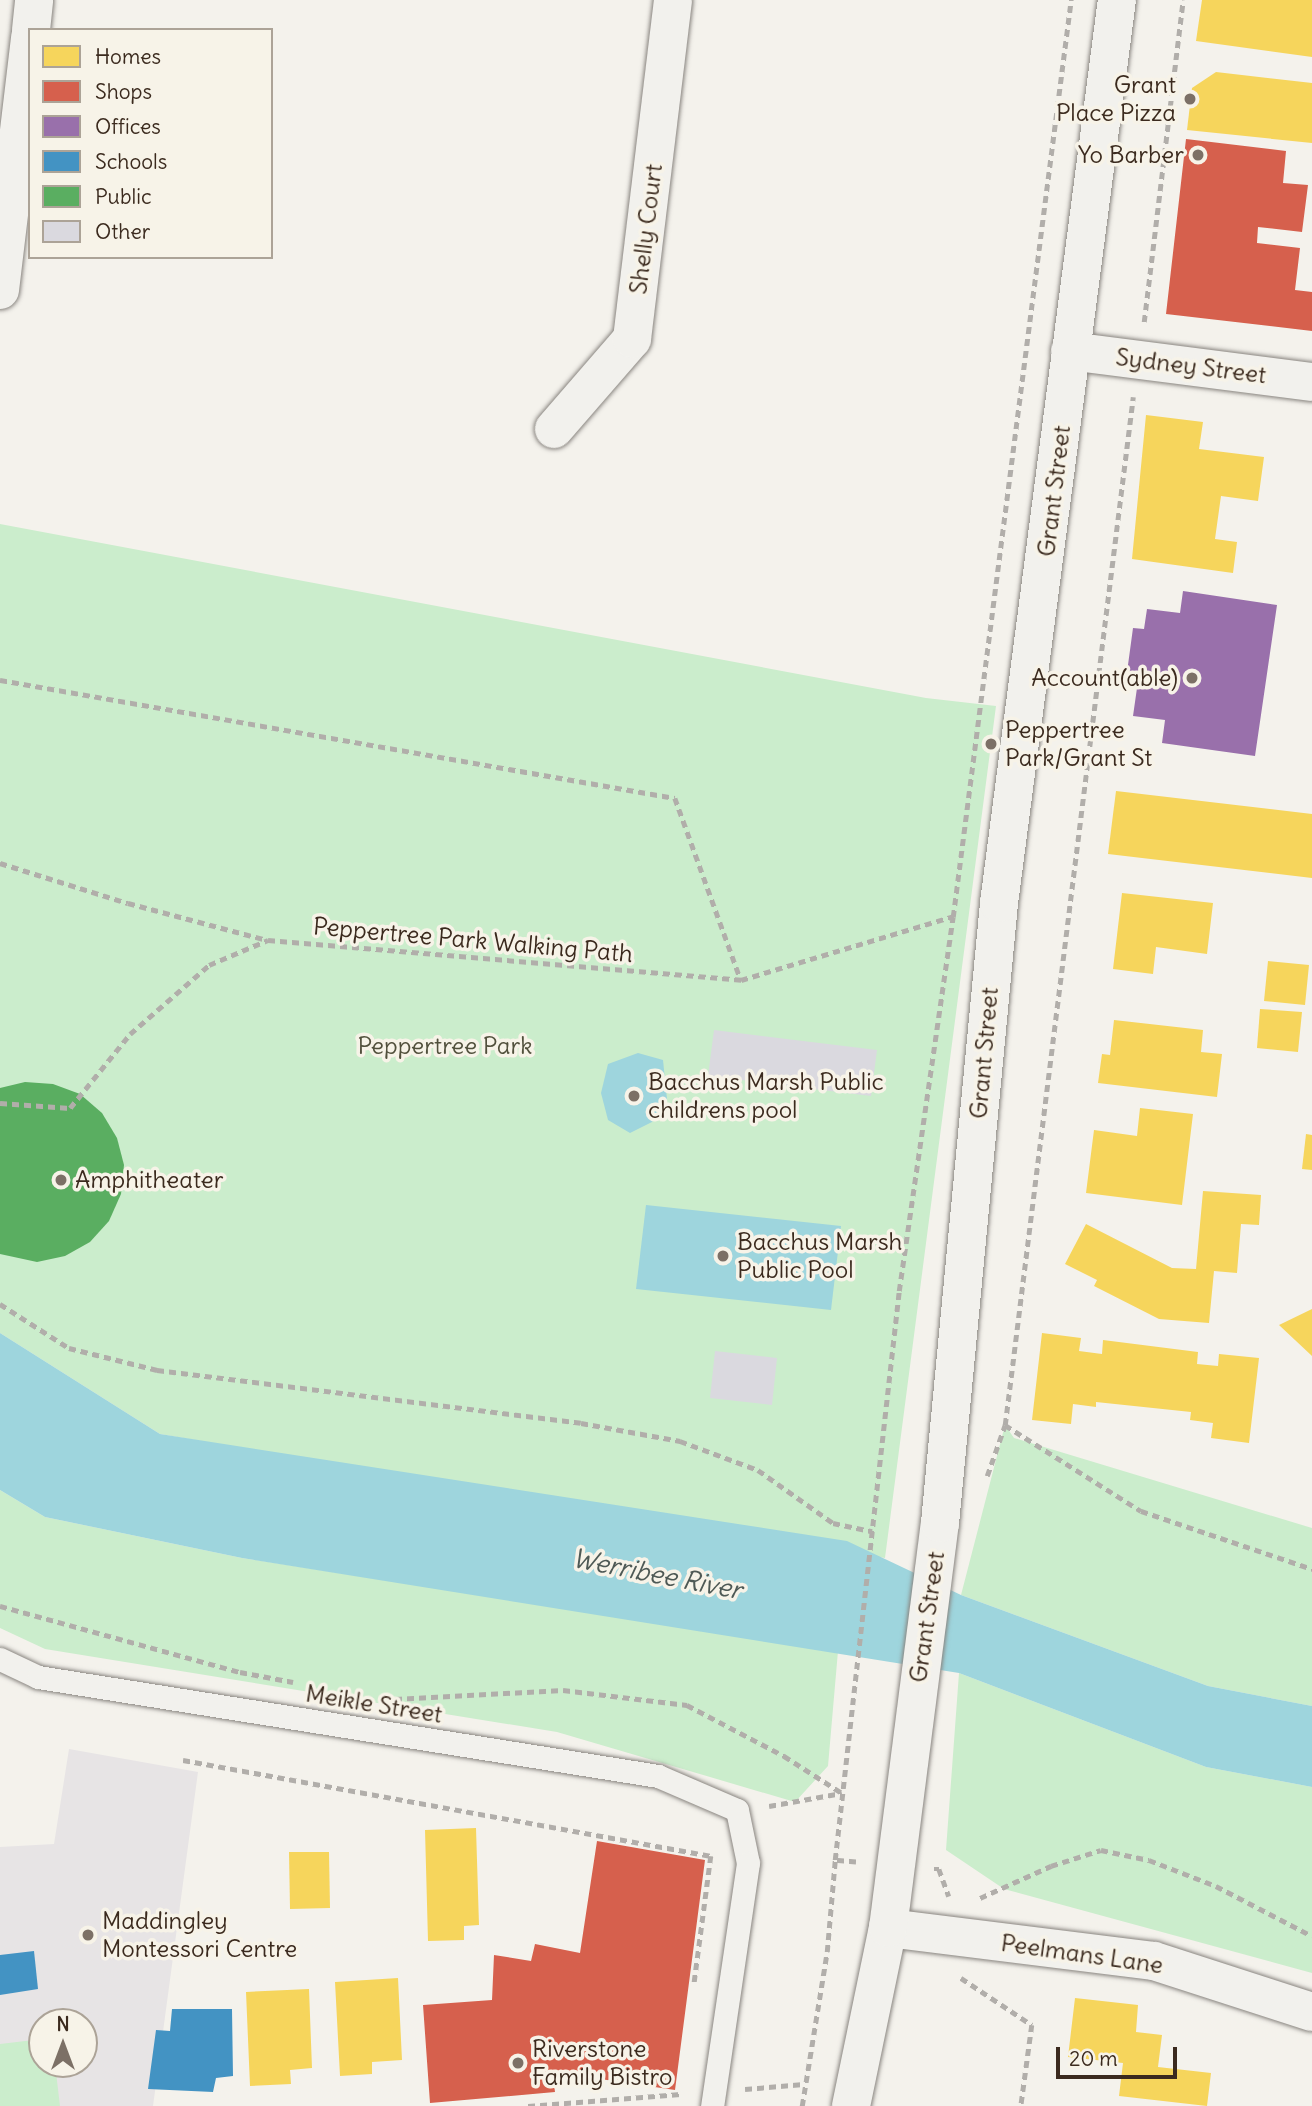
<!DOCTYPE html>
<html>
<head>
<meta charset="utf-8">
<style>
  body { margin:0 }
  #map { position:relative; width:1312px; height:2106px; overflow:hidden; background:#f4f2ec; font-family:Delius,sans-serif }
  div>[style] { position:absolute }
  .built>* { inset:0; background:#e7e4e5 }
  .green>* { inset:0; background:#cbedcc }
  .water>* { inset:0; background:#9ed5dd }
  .homes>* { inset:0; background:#f6d55c }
  .shops>* { inset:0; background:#d6604d }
  .offices>* { inset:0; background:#9970ab }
  .schools>* { inset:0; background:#4393c3 }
  .public>* { inset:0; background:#5aae61 }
  .building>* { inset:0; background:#dad9df }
  .path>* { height:4.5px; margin-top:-2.25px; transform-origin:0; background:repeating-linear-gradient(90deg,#b1aeaa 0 7px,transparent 0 12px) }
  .roads { filter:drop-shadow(0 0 2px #898580) drop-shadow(0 0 2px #898580) }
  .lane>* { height:23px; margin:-11.5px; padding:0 11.5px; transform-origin:11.5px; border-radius:11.5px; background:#f2f1ed }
  .street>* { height:38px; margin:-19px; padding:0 19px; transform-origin:19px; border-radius:19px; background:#f2f1ed }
  .secondary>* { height:38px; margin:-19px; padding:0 19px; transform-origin:19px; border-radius:19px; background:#f2f1ed }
  .dots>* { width:19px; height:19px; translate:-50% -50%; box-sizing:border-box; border:4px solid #f7f3e8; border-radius:50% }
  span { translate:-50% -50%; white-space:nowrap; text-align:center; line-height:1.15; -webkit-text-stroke:7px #f7f3e8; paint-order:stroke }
  .poi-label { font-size:24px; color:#3b2a1e }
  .right { translate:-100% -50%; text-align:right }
  .left { translate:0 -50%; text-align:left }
  .street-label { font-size:24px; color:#3b2a1e }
  .park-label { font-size:24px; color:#51503c }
  .water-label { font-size:26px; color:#4e5955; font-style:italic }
  .legend { position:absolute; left:28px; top:28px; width:245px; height:231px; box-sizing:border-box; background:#f7f3e8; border:2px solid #aca397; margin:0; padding:9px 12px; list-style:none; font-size:21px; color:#3b2a1e }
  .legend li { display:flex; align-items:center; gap:14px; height:35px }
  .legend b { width:35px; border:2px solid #aca397 }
  .north { position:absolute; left:28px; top:2008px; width:70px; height:70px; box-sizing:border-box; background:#f7f3e8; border:2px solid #aca397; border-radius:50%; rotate:0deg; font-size:19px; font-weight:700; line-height:28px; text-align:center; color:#3b2a1e }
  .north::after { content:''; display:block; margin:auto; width:24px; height:32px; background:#7c7066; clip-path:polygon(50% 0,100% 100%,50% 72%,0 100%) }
  .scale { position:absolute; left:1056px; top:2047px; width:121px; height:32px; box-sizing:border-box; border:4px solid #3b2a1e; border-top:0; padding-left:9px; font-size:21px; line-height:24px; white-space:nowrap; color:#3b2a1e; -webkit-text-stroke:5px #f7f3e8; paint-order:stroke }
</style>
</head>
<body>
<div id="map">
  <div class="built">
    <i style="clip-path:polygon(evenodd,69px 1749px,198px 1772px,153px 2106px,0 2106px,0 1847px,54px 1844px,69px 1749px,42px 2022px,84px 2022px,84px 2064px,42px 2064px,42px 2022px)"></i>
  </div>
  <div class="green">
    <i style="clip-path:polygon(0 524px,926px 698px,996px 706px,885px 1558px,160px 1434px,0 1333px)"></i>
    <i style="clip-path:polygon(1005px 1425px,1014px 1438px,1312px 1528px,1312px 1706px,1208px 1686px,961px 1595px)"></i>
    <i style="clip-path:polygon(0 1490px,45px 1517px,242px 1558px,838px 1651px,828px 1766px,795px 1802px,557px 1732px,45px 1649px,0 1628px)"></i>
    <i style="clip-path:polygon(959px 1673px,1206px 1767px,1312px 1787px,1312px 1973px,1004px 1889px,946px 1850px)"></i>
    <i style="clip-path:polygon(42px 2039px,42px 2064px,55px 2064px,60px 2106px,0 2106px,0 2044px)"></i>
  </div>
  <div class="water">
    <i style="clip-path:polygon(638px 1053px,663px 1060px,667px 1099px,652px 1122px,630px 1133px,608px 1120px,601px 1093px,608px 1064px)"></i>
    <i style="clip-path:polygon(646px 1205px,841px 1226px,831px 1310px,636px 1289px)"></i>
    <i style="clip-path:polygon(0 1333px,160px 1434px,847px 1541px,961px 1595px,1208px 1686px,1312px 1706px,1312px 1787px,1206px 1767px,959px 1673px,242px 1558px,45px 1517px,0 1490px)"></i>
  </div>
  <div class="homes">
    <i style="clip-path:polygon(1202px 0,1312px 0,1312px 57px,1196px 41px)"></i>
    <i style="clip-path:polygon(1216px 72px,1312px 83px,1312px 143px,1187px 130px,1192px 88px)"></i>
    <i style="clip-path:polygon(1146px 415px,1203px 422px,1199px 449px,1264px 457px,1258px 501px,1221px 496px,1215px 539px,1237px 542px,1233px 573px,1132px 559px)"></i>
    <i style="clip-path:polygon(1116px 791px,1312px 814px,1312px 878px,1108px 854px)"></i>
    <i style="clip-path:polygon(1122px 893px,1213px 903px,1207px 954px,1156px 947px,1153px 974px,1113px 969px)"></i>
    <i style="clip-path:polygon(1268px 961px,1309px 965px,1305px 1005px,1264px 1001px)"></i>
    <i style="clip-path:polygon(1260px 1009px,1302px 1012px,1298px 1052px,1257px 1048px)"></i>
    <i style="clip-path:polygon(1114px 1020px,1203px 1030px,1201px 1052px,1222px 1054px,1217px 1097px,1098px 1083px,1102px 1054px,1110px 1055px)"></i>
    <i style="clip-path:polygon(1140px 1108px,1193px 1114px,1182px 1205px,1086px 1193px,1094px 1130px,1137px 1136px)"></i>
    <i style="clip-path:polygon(1306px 1134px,1312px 1135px,1312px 1170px,1302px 1169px)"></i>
    <i style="clip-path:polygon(1203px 1191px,1261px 1195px,1259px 1225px,1241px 1224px,1237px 1273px,1214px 1271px,1209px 1323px,1159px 1319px,1094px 1286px,1097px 1280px,1065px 1264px,1086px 1224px,1172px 1268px,1196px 1269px)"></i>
    <i style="clip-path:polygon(1312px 1309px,1312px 1356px,1279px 1325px)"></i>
    <i style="clip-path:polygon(1042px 1333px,1081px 1338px,1079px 1351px,1102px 1354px,1103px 1340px,1198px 1352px,1197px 1364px,1218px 1366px,1219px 1354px,1259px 1358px,1249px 1443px,1211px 1438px,1213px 1423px,1190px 1420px,1191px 1412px,1096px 1402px,1096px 1407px,1073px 1404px,1071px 1424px,1032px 1420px)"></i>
    <i style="clip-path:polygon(476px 1828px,479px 1925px,464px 1926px,464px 1940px,428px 1941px,425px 1830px)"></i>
    <i style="clip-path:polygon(289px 1852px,329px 1852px,330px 1908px,290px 1909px)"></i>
    <i style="clip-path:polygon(398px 1978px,402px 2060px,372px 2062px,372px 2074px,340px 2076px,335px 1982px)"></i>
    <i style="clip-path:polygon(309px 1989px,312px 2068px,290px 2070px,291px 2084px,250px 2086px,246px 1992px)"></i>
    <i style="clip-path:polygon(1075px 1998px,1138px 2005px,1136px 2032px,1162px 2035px,1158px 2067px,1211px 2073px,1207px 2106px,1119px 2096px,1123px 2063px,1068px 2057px)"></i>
  </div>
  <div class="shops">
    <i style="clip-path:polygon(1186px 139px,1286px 151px,1283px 183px,1308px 185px,1302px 232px,1258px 227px,1257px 243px,1300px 248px,1295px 290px,1312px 292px,1312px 331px,1166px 314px)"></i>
    <i style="clip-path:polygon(597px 1841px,705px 1860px,675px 2090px,573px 2075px,553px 2076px,555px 2092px,430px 2103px,423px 2005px,492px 2000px,494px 1955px,531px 1961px,535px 1944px,580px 1953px)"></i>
  </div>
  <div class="offices">
    <i style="clip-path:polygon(1183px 591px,1277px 605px,1255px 756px,1162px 743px,1165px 720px,1133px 716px,1137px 688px,1125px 687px,1133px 628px,1144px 629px,1147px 609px,1180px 613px)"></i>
  </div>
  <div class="schools">
    <i style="clip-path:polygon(34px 1951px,38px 1989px,0 1995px,0 1955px)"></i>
    <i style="clip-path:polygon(172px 2009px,232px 2009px,233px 2076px,216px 2078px,213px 2092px,148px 2089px,156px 2030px,170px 2031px)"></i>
  </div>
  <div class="public">
    <i style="clip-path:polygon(25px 1082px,53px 1084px,80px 1094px,102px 1113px,117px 1138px,124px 1165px,121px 1194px,109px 1221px,90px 1242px,65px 1256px,37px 1262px,0 1254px,0 1088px)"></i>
  </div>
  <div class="building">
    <i style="clip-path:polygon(714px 1030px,877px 1050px,871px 1096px,708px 1076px)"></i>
    <i style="clip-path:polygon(715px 1351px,777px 1358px,772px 1405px,710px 1398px)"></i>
  </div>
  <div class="path">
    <i style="left:1144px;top:322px;width:324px;rotate:-83.1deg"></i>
    <i style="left:0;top:680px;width:685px;rotate:9.92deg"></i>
    <i style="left:675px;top:798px;width:194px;rotate:70.1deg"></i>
    <i style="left:0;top:863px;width:134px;rotate:17.4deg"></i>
    <i style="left:128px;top:903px;width:144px;rotate:14.9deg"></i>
    <i style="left:0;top:1103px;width:70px;rotate:4.1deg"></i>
    <i style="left:70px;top:1108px;width:95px;rotate:-51deg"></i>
    <i style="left:130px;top:1034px;width:105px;rotate:-41.1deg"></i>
    <i style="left:209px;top:965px;width:64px;rotate:-23deg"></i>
    <i style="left:268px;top:940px;width:475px;rotate:4.8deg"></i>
    <i style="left:741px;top:980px;width:222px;rotate:-16.7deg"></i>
    <i style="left:0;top:1304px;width:82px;rotate:32.5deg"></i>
    <i style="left:69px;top:1348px;width:91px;rotate:14deg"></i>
    <i style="left:157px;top:1370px;width:427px;rotate:7.1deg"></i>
    <i style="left:581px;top:1423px;width:101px;rotate:10.3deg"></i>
    <i style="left:680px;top:1441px;width:83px;rotate:20.4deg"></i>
    <i style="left:758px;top:1470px;width:92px;rotate:35.2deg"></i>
    <i style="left:833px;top:1523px;width:40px;rotate:12deg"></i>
    <i style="left:1005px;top:1425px;width:161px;rotate:32.3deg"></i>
    <i style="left:1141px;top:1511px;width:181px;rotate:18.7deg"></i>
    <i style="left:987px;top:1476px;width:54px;rotate:-70.6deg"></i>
    <i style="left:1005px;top:1425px;width:1036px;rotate:-82.9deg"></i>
    <i style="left:0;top:1606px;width:249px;rotate:15.4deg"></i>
    <i style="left:240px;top:1672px;width:54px;rotate:10.7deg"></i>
    <i style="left:395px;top:1699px;width:168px;rotate:-3.1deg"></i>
    <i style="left:563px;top:1690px;width:125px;rotate:6.9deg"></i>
    <i style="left:687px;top:1705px;width:110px;rotate:27.7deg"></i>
    <i style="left:784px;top:1756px;width:69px;rotate:32.5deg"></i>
    <i style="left:183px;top:1760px;width:537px;rotate:10.3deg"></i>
    <i style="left:711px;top:1856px;width:130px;rotate:97.5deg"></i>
    <i style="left:769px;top:1806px;width:74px;rotate:-10.1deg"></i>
    <i style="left:856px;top:1862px;width:21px;rotate:-175deg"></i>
    <i style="left:835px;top:1860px;width:573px;rotate:-83.58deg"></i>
    <i style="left:899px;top:1291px;width:378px;rotate:-81.8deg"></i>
    <i style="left:953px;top:917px;width:925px;rotate:-82.67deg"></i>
    <i style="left:934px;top:1869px;width:5px"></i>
    <i style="left:939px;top:1869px;width:29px;rotate:70deg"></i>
    <i style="left:980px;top:1898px;width:78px;rotate:-24.3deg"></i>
    <i style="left:1051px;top:1866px;width:52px;rotate:-17.7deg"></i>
    <i style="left:1101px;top:1850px;width:49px;rotate:11.8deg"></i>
    <i style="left:1149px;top:1860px;width:72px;rotate:21.2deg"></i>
    <i style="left:1216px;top:1886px;width:108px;rotate:27.5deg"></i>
    <i style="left:961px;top:1978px;width:85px;rotate:33.5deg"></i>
    <i style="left:1032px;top:2025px;width:82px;rotate:97.7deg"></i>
    <i style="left:745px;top:2089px;width:59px;rotate:-4.8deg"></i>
    <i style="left:528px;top:2106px;width:153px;rotate:-4.5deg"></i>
    <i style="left:802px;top:2106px;width:156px;rotate:-80.8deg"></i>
    <i style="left:827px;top:1952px;width:92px;rotate:-85deg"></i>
  </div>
  <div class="roads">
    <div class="lane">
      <i style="left:0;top:1659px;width:42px;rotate:25.3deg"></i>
      <i style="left:38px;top:1677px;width:628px;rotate:9.07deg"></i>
      <i style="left:658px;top:1776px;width:86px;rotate:23.3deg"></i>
      <i style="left:737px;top:1810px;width:54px;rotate:78.3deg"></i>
      <i style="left:748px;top:1863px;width:246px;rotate:98.4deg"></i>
    </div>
    <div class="street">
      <i style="left:31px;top:30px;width:30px;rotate:-84deg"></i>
      <i style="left:0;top:290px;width:255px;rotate:-83.2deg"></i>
      <i style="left:1070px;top:351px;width:244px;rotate:7.3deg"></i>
      <i style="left:554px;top:429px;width:119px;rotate:-49.1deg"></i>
      <i style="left:632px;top:339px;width:341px;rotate:-83.1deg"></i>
      <i style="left:888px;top:1928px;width:268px;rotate:7.1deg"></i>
      <i style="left:1154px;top:1961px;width:166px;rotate:17.9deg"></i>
    </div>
    <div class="secondary">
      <i style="left:851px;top:2106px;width:182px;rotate:-78.3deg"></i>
      <i style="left:888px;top:1928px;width:408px;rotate:-82.7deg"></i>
      <i style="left:940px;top:1523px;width:623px;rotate:-84.56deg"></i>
      <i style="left:999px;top:903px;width:911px;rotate:-82.56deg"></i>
    </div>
  </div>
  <div class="dots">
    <i style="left:1190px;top:99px;background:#7c7066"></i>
    <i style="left:1198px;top:155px;background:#7c7066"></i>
    <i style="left:1192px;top:678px;background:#7c7066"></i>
    <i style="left:991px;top:744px;background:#7c7066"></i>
    <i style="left:634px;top:1096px;background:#7c7066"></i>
    <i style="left:61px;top:1180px;background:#7c7066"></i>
    <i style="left:723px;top:1256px;background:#7c7066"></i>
    <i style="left:88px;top:1935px;background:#7c7066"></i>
    <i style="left:518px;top:2063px;background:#7c7066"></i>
  </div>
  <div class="poi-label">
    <span class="right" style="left:1176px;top:99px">Grant<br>Place Pizza</span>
    <span class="right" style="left:1184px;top:155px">Yo Barber</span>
    <span class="right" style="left:1178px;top:678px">Account(able)</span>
    <span class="left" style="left:1005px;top:744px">Peppertree<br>Park/Grant St</span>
    <span class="left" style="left:648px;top:1096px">Bacchus Marsh Public<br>childrens pool</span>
    <span class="left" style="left:75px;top:1180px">Amphitheater</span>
    <span class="left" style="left:737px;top:1256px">Bacchus Marsh<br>Public Pool</span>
    <span class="left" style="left:102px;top:1935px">Maddingley<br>Montessori Centre</span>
    <span class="left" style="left:532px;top:2063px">Riverstone<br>Family Bistro</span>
  </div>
  <div class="street-label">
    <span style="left:646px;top:229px;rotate:-83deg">Shelly Court</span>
    <span style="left:1191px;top:366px;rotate:7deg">Sydney Street</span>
    <span style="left:1054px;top:491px;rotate:-83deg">Grant Street</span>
    <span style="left:473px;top:940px;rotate:5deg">Peppertree Park Walking Path</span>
    <span style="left:984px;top:1053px;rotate:-85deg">Grant Street</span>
    <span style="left:927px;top:1617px;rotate:-82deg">Grant Street</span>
    <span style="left:374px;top:1704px;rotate:9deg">Meikle Street</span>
    <span style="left:1082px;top:1954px;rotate:8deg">Peelmans Lane</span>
  </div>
  <div class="park-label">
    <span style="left:445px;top:1046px">Peppertree Park</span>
  </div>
  <div class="water-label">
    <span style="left:657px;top:1574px;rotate:11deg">Werribee River</span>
  </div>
  <ul class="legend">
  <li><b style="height:19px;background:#f6d55c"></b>Homes</li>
  <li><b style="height:19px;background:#d6604d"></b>Shops</li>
  <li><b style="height:19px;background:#9970ab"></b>Offices</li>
  <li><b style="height:19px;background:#4393c3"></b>Schools</li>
  <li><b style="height:19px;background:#5aae61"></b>Public</li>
  <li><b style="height:19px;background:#dad9df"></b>Other</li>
  </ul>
  <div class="north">N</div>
  <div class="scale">20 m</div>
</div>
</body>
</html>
